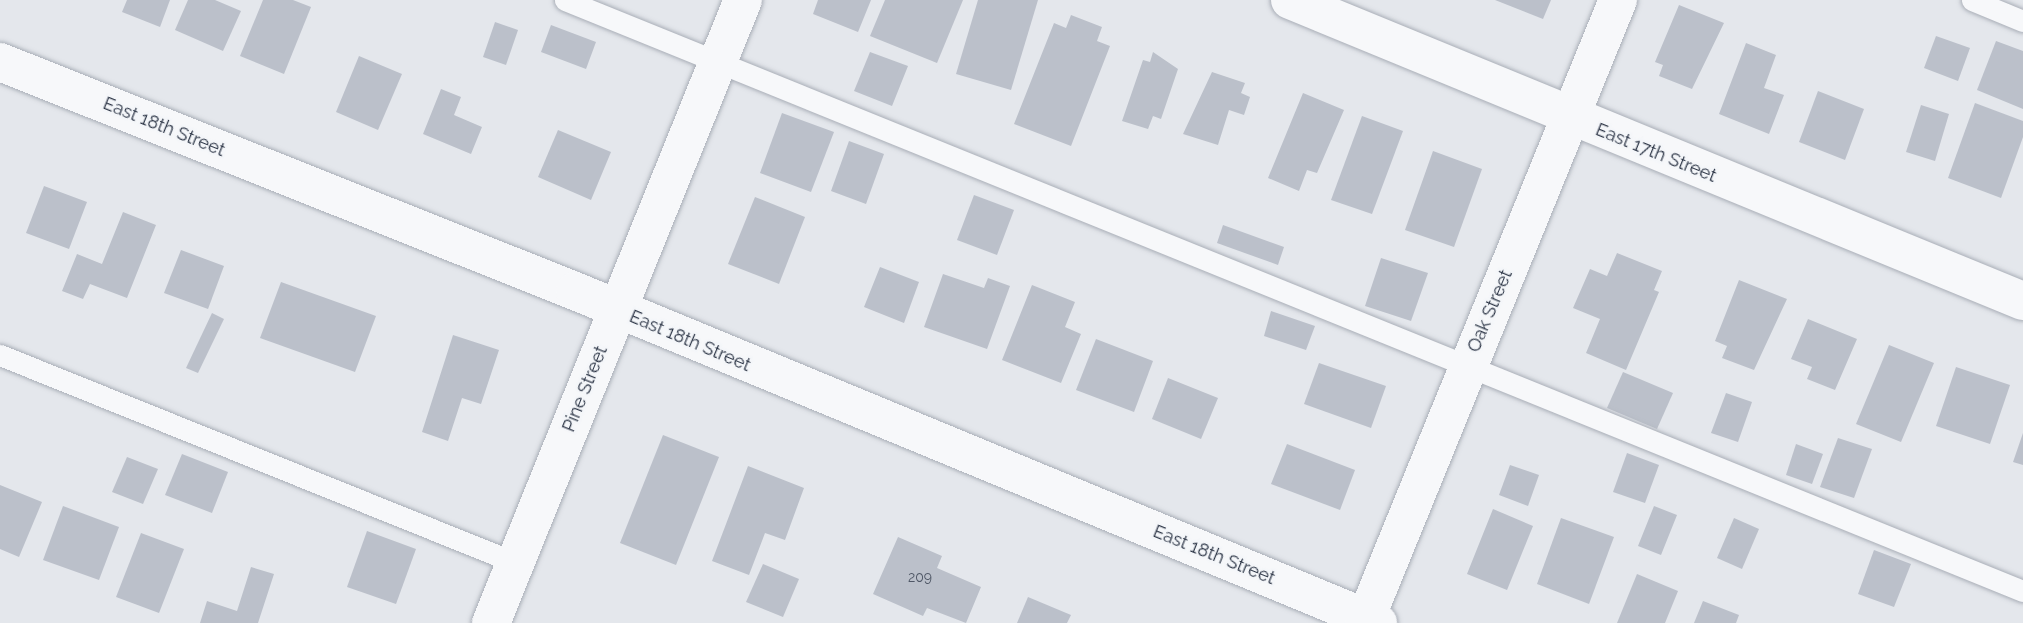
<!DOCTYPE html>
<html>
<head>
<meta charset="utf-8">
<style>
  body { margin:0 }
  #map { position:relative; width:2023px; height:623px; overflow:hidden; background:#e4e7ec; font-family:Raleway,sans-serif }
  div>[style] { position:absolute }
  .building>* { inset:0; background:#bbc0ca }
  .roads { filter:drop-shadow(0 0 2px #a9aeb7) drop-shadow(0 0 2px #a9aeb7) }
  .lane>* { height:21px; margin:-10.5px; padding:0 10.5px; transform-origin:10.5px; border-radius:10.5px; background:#f7f8fa }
  .street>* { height:38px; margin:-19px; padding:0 19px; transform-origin:19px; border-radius:19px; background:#f7f8fa }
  span { translate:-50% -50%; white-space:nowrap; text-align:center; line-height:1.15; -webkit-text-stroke:5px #f4f6f9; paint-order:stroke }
  .number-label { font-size:14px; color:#4f5766 }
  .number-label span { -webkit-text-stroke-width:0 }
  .street-label { font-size:18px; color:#2b3445 }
</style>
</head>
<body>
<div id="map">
  <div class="building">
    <i style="clip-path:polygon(127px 0,170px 0,160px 27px,122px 12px)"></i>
    <i style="clip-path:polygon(188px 0,215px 0,241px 11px,223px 51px,175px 30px)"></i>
    <i style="clip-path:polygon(263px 0,293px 0,311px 7px,284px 74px,240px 56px)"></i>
    <i style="clip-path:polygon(818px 0,871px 0,858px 32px,813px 14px)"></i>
    <i style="clip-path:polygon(885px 0,963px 0,937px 63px,870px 36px)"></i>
    <i style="clip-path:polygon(978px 0,1038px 0,1011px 90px,956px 74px)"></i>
    <i style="clip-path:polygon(1495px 0,1551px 0,1543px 19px)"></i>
    <i style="clip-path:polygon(1679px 5px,1724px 23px,1692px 89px,1659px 76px,1663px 65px,1655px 62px)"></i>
    <i style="clip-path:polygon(1071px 15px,1102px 27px,1097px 41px,1110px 46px,1071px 146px,1014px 124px,1054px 23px,1066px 28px)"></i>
    <i style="clip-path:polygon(495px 22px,518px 30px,506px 65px,483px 57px)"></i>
    <i style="clip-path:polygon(551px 25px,596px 42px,586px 69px,541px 52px)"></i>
    <i style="clip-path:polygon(1936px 36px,1970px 48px,1958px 81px,1924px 68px)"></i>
    <i style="clip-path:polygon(1996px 41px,2023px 51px,2023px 109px,1977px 90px)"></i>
    <i style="clip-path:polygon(1746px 43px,1776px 55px,1764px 88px,1784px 95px,1769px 134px,1719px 114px)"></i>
    <i style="clip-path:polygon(870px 52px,908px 66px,892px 106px,854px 91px)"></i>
    <i style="clip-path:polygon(1153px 52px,1178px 69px,1161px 119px,1153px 116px,1148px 129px,1122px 121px,1143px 60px,1150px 62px)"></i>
    <i style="clip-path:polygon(359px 56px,402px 74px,378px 130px,336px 112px)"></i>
    <i style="clip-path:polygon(1212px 72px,1245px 83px,1241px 93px,1250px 97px,1244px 115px,1229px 110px,1218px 145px,1183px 134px)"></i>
    <i style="clip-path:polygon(441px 89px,461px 97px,454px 115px,482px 127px,471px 154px,423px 134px)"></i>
    <i style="clip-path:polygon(1818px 91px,1864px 109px,1845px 160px,1799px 142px)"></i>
    <i style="clip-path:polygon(1303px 93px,1344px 110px,1317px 173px,1307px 170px,1299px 191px,1268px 178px)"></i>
    <i style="clip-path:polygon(1975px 103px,2023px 121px,2023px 137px,2001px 198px,1948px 178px)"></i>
    <i style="clip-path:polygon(1921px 105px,1949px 114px,1935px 161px,1906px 152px)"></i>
    <i style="clip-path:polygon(782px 113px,834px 132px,811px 192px,760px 173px)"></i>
    <i style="clip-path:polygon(1362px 116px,1403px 131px,1372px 214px,1331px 200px)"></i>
    <i style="clip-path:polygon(558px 130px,611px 152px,591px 200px,538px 177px)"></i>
    <i style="clip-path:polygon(849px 141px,884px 154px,866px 204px,831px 191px)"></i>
    <i style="clip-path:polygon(1433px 151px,1482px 169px,1454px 247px,1405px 230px)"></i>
    <i style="clip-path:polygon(44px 186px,87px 202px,69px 249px,26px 233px)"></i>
    <i style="clip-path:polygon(974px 195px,1014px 210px,997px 255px,957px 240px)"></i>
    <i style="clip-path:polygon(755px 197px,805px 217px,779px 284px,728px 264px)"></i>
    <i style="clip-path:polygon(123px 212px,156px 225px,127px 298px,90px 284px,83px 299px,62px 291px,77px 254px,102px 264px)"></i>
    <i style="clip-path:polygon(1223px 225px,1284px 247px,1278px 265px,1217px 243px)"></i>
    <i style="clip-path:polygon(181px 250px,224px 266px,208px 309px,164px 293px)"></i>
    <i style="clip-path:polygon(1617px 253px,1662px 271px,1654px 290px,1659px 292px,1626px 370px,1586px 353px,1600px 319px,1573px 308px,1590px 269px,1607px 276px)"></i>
    <i style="clip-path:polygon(1381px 258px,1428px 273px,1411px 321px,1365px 306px)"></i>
    <i style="clip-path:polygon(880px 267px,919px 282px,904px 323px,864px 307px)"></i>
    <i style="clip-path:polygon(943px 274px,984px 288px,988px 278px,1010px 286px,987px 349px,924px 327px)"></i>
    <i style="clip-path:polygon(1739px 280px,1787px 299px,1754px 370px,1722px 358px,1727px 346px,1715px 341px)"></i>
    <i style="clip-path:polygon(281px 282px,376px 316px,355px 372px,260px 338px)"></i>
    <i style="clip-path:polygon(1032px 285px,1075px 302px,1065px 327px,1081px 334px,1061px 383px,1002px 360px)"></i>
    <i style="clip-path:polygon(1271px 311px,1315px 326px,1306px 350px,1264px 336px)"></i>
    <i style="clip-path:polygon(212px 313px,224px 319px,198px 373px,186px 368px)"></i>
    <i style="clip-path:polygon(1808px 319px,1857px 339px,1835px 390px,1807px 379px,1812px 367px,1791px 359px)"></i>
    <i style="clip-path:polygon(453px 335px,499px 350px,481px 404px,462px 398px,448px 441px,422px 432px)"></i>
    <i style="clip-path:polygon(1096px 339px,1153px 361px,1134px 412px,1076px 390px)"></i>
    <i style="clip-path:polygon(1889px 345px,1934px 363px,1901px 442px,1856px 424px)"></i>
    <i style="clip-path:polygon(1319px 363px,1386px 386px,1371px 428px,1304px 404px)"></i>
    <i style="clip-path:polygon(1956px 367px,2010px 385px,1990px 444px,1936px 426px)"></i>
    <i style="clip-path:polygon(1623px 372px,1673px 393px,1657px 429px,1607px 408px)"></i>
    <i style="clip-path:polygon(1168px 378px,1218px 398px,1201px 439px,1152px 419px)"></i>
    <i style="clip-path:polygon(1726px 393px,1752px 402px,1738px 442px,1711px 433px)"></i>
    <i style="clip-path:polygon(2023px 433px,2023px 465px,2013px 462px)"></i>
    <i style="clip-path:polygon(663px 435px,719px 457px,676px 565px,620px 543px)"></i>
    <i style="clip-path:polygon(1838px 438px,1872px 449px,1854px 498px,1820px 487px)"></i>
    <i style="clip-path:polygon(1287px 444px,1355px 470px,1340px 510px,1271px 484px)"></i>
    <i style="clip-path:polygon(1796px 444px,1823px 454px,1812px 484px,1786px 475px)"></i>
    <i style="clip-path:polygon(1627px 453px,1659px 465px,1645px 503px,1613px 492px)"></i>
    <i style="clip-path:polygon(182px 454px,228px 472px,212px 513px,165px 495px)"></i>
    <i style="clip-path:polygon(127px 457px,158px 469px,143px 504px,112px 492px)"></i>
    <i style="clip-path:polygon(1510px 465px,1539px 475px,1528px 506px,1499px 495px)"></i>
    <i style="clip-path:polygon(748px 466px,804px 488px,785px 540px,765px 533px,749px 575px,712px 561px)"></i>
    <i style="clip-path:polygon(0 485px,42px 502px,19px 557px,0 549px)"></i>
    <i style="clip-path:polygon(63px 506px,119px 527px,99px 580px,43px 560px)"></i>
    <i style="clip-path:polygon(1654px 506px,1677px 515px,1661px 555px,1638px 546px)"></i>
    <i style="clip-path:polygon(1493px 509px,1533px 526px,1507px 590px,1467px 574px)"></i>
    <i style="clip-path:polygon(1561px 518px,1614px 537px,1589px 604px,1537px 584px)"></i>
    <i style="clip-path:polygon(1734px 518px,1759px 529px,1742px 569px,1717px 558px)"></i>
    <i style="clip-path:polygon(367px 531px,416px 549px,396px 604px,347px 587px)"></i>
    <i style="clip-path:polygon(141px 533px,184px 549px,159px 613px,116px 597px)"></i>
    <i style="clip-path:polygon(898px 537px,942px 556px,937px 568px,981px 587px,966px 623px,927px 608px,923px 616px,873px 594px)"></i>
    <i style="clip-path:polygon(1874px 550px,1911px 564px,1894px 607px,1858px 594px)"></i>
    <i style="clip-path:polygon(763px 564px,799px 579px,783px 617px,746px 602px)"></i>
    <i style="clip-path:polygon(251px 567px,274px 574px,258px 623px,200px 623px,207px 601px,237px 611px)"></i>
    <i style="clip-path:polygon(1637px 574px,1678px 591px,1665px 623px,1617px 623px)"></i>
    <i style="clip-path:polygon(1028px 597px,1071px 615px,1067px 623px,1017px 623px)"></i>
    <i style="clip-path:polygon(1703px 601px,1739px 615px,1736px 623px,1694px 623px)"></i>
  </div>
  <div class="roads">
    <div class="lane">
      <i style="left:565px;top:0;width:1573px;rotate:22.07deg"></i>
      <i style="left:1972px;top:0;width:55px;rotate:22.4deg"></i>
      <i style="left:0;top:355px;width:556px;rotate:21.95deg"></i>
    </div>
    <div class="street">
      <i style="left:1290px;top:0;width:792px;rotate:22.33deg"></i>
      <i style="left:0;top:62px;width:619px;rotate:21.72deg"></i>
      <i style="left:575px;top:291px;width:869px;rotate:22.46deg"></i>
      <i style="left:491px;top:623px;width:672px;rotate:-67.98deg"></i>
      <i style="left:1364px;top:623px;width:673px;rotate:-67.82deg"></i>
    </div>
  </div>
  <div class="number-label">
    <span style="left:920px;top:577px">209</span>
  </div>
  <div class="street-label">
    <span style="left:164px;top:127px;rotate:22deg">East 18th Street</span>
    <span style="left:1656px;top:153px;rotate:22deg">East 17th Street</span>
    <span style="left:1490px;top:311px;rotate:-67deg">Oak Street</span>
    <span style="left:690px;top:341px;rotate:23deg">East 18th Street</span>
    <span style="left:585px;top:389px;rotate:-68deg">Pine Street</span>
    <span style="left:1214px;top:555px;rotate:22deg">East 18th Street</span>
  </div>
</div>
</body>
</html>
